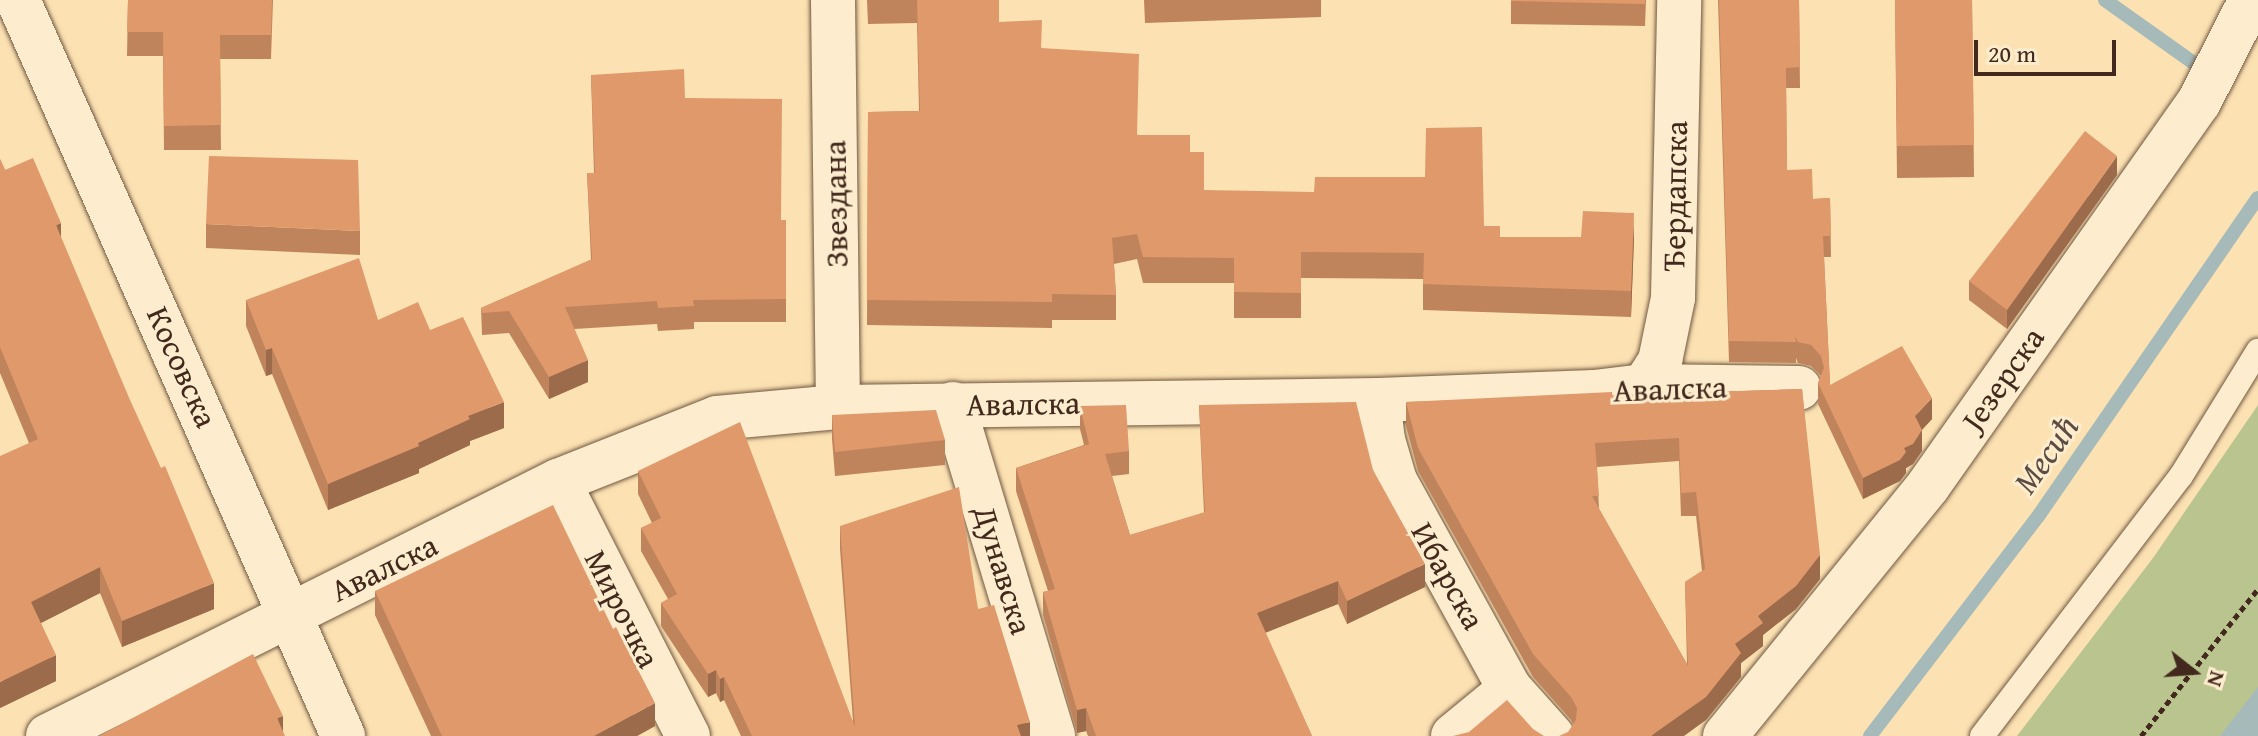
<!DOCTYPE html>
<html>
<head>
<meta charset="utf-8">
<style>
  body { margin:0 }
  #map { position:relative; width:2258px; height:736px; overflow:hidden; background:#fce2b2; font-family:"Gentium Book Plus",serif }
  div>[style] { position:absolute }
  .green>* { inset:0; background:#bac48f }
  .water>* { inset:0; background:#a5bab9 }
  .stream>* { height:14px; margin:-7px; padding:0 7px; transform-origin:7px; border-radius:7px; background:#a5bab9 }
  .path>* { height:5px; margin-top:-2.5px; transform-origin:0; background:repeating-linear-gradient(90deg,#43291d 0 6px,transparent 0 10px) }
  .roads { filter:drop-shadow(0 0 2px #715742) drop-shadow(0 0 2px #715742) }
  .lane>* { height:24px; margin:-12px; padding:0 12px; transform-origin:12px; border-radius:12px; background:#fdeccd }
  .street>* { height:44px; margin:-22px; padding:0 22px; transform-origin:22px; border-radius:22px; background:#fdeccd }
  .wall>* { inset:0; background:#c0845c }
  .shaded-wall>* { inset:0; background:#9c6b4b }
  .building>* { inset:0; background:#df996b }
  span { translate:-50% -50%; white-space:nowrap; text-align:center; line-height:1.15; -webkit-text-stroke:6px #fdeccd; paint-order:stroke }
  .street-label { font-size:32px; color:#43291d }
  .water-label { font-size:34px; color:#5c4d44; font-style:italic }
  .north { position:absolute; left:2154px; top:632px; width:80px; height:80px; -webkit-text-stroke:6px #fdeccd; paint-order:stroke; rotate:107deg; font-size:22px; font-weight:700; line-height:32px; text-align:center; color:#43291d }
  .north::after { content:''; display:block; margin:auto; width:28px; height:36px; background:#43291d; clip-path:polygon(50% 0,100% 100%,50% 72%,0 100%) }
  .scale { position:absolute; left:1974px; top:40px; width:142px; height:36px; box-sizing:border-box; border:4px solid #43291d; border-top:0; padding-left:10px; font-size:24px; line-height:28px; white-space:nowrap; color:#43291d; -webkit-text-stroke:6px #fdeccd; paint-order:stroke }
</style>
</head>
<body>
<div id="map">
  <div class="green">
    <i style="clip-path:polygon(2258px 405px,2258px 736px,2017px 736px,2153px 558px)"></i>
  </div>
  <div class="water">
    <i style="clip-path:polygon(2258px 687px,2258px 736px,2220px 736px)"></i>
  </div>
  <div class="stream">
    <i style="left:2105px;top:0;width:114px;rotate:35.4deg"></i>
    <i style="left:1870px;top:736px;width:278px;rotate:-52.6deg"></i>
    <i style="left:2039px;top:515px;width:385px;rotate:-55.4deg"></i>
  </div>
  <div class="path">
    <i style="left:2141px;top:736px;width:188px;rotate:-51.5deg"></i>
  </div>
  <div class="roads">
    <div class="lane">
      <i style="left:1982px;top:736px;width:327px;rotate:-52.6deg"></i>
      <i style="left:2181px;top:476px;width:147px;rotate:-58.4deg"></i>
    </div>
    <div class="street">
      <i style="left:18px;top:0;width:805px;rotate:66.17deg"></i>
      <i style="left:833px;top:0;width:407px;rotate:89.3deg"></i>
      <i style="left:1644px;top:386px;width:30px;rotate:-57deg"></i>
      <i style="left:1660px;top:361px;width:64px;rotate:-78.3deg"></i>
      <i style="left:1673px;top:298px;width:298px;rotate:-88.8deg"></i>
      <i style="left:1378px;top:400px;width:40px;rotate:82.9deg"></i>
      <i style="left:1383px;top:440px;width:43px;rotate:73.7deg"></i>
      <i style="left:1395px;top:481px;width:238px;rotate:61.1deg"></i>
      <i style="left:1510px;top:689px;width:63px;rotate:48.2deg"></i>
      <i style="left:953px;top:404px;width:347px;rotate:73.2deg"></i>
      <i style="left:558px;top:481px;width:286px;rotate:63deg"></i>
      <i style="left:48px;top:736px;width:570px;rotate:-26.57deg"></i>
      <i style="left:558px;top:481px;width:171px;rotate:-21.6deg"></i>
      <i style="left:717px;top:418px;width:121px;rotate:-5.2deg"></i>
      <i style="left:838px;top:407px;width:540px;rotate:-0.74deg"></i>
      <i style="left:1378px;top:400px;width:216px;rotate:-2.1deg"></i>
      <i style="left:1594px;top:392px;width:50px;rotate:-6.8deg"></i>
      <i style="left:1644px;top:386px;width:155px;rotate:0.7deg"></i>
      <i style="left:1453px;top:736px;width:74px;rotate:-39.5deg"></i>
      <i style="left:1725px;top:736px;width:322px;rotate:-50.9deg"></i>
      <i style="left:1928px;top:486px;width:470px;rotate:-54.8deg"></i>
      <i style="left:2199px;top:102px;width:114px;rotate:-63deg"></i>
    </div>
  </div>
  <div class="wall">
    <i style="clip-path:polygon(128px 0,273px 0,271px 59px,220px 59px,221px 150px,164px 150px,163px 56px,127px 56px)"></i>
    <i style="clip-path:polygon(867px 0,999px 0,999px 22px,1042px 48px,1138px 135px,1190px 152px,1204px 190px,1484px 226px,1500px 237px,1634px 238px,1631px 317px,1423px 310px,1423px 279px,1301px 278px,1301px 318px,1234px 318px,1234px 283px,1143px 283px,1137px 259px,1114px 264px,1116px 295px,1116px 320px,1052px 320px,1052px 328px,867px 325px,868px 112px,919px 111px,917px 23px,868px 24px)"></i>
    <i style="clip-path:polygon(1144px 0,1321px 0,1321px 17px,1145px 23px)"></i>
    <i style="clip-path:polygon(1511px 0,1646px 0,1645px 26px,1511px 24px)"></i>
    <i style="clip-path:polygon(1718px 0,1799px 0,1800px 88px,1786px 88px,1787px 170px,1813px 199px,1830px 198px,1831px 257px,1824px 257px,1830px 385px,1932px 419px,1922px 430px,1922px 451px,1913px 464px,1906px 468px,1906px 473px,1900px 481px,1863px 499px,1818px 404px,1818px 383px,1821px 376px,1811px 366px,1798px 363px,1796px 358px,1796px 363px,1729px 362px)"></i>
    <i style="clip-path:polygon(1895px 0,1972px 0,1974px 177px,1897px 178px)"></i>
    <i style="clip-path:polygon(591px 75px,685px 98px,781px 220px,786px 220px,786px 322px,694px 322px,694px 329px,658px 331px,657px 324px,574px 329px,588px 382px,549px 399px,509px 333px,482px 335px,481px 308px,591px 260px,587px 173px,594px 173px)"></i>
    <i style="clip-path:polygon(0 159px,5px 170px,61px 239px,214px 609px,122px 647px,100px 593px,41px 623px,56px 681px,0 708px,29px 443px,0 373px)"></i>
    <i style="clip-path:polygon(2117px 175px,2007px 329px,1969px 300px,1969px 281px)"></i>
    <i style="clip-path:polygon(206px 224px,360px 231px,360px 255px,206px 248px)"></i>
    <i style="clip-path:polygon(246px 300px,378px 320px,430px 330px,504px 428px,470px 441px,470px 445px,419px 469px,419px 473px,328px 510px,272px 374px,266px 376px,246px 326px)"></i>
    <i style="clip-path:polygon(evenodd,1802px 389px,1820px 579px,1796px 609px,1763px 635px,1763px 646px,1741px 663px,1741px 677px,1706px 720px,1573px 724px,1571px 720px,1533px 677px,1418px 471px,1406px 426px,1406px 402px,1802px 389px,1679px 461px,1681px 516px,1696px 516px,1702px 571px,1685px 582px,1687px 664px,1599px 509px,1597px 467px,1679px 461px)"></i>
    <i style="clip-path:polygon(1199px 405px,1373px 470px,1425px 587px,1347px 624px,1338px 604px,1265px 633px,1312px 736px,1088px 736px,1086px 731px,1077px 733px,1043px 615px,1043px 592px,1048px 591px,1016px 491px,1016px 468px,1084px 445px,1080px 429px,1080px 406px,1129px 451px,1129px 474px,1112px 476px,1130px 535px,1204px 513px)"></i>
    <i style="clip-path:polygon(832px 415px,945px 440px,945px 465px,835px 476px,832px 439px)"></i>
    <i style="clip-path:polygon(638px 471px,853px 721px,840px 549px,840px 526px,978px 609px,1030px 736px,741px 736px,724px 700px,720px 702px,716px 693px,708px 697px,661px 626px,661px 603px,668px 599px,641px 551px,641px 528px,652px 523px,638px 494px)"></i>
    <i style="clip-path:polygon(375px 591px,655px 726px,637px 736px,431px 736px,375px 615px)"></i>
  </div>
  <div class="shaded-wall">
    <i style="clip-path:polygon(2117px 156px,2117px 175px,2007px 329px,2007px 310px)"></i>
    <i style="clip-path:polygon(1634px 213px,1634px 238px,1631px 317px,1631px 291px)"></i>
    <i style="clip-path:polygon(61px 223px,61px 249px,56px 225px)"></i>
    <i style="clip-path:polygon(272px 348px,272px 374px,266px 376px,266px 350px)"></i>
    <i style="clip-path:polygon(588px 360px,588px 382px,549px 399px,549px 377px)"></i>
    <i style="clip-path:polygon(1932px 398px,1932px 419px,1915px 437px,1915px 416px)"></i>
    <i style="clip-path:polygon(504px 402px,504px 428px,470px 441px,470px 445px,419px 469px,419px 473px,328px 510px,328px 484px,418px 443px,468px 416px)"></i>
    <i style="clip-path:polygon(1922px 430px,1922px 451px,1913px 464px,1906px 468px,1906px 473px,1900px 481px,1863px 499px,1863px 478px,1904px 448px)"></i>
    <i style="clip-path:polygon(1820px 555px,1820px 579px,1796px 609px,1763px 635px,1763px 646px,1741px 663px,1741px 677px,1706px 720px,1684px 736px,1651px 736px,1735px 644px,1758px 616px)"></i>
    <i style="clip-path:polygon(1425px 564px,1425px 587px,1347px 624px,1347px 601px)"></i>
    <i style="clip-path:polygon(100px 567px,100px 593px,31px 628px,31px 602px)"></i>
    <i style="clip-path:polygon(1338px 581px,1338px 604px,1257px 636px,1257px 613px)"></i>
    <i style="clip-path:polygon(214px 583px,214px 609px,122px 647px,122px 621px)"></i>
    <i style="clip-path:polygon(56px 655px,56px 681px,0 708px,0 682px)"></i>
    <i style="clip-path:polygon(716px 670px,716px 693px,708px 697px,708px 674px)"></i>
    <i style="clip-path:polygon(724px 677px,724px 700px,720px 702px,720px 679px)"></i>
    <i style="clip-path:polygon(655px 703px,655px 726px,637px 736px,594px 736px)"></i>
    <i style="clip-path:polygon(1086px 708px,1086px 731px,1077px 733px,1077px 710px)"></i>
    <i style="clip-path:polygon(283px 716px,283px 736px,277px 718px)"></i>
    <i style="clip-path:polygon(1030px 722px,1030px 736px,1017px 736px,1017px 725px)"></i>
  </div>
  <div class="building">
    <i style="clip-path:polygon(128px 0,272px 0,271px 35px,220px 35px,221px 125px,164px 126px,163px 32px,127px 32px)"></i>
    <i style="clip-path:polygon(917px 0,999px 0,999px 22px,1042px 20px,1041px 48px,1139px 54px,1137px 135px,1190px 135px,1190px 152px,1204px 152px,1204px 190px,1314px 192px,1315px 177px,1425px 177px,1426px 128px,1482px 127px,1484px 226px,1500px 226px,1500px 237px,1581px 237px,1583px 211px,1634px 213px,1631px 291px,1423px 284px,1424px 253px,1301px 252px,1301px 293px,1234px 292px,1234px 258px,1143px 257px,1137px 234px,1112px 238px,1116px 295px,1052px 294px,1052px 302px,867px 300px,868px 112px,920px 111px)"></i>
    <i style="clip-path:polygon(1511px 0,1645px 0,1645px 4px,1511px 1px)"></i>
    <i style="clip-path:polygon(1719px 0,1799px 0,1800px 67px,1786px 68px,1787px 170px,1812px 169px,1813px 199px,1830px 198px,1831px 236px,1823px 236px,1830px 385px,1902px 346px,1932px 398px,1915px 416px,1922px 430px,1913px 444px,1904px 448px,1906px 452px,1900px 460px,1863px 478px,1818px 383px,1824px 368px,1821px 356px,1811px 345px,1798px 342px,1795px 336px,1796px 342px,1729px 341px)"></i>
    <i style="clip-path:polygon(1895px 0,1972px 0,1974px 145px,1897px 146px)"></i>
    <i style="clip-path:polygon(684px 69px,685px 98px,782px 99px,781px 220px,786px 220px,786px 299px,693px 300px,694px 306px,658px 308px,657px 301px,565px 307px,588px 360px,549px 377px,509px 311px,482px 313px,481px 308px,592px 259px,587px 173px,595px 173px,591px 75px)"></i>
    <i style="clip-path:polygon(2085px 131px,2117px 156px,2007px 310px,1969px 281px)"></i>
    <i style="clip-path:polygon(209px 156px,358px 160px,360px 231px,206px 224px)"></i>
    <i style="clip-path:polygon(33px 158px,61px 223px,56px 225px,130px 400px,161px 468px,165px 466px,214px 583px,122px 621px,100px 567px,31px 602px,56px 655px,0 682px,0 456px,38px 439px,0 347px,0 159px,5px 170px)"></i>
    <i style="clip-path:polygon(359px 258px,378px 320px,418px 302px,430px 330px,463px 317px,504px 402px,468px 416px,470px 419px,418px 443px,419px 446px,328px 484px,272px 348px,266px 350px,246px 300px)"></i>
    <i style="clip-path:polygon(evenodd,1802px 389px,1820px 555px,1796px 586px,1758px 616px,1763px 623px,1735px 644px,1741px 653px,1706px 697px,1651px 736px,1559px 736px,1568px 732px,1576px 720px,1577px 708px,1571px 697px,1533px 654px,1418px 448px,1406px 402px,1612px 392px,1612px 395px,1802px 389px,1679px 438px,1681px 493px,1696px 492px,1705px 569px,1685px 582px,1688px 666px,1592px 496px,1599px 496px,1595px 443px,1679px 438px)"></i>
    <i style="clip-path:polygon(1356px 402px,1373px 470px,1425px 564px,1347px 601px,1338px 581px,1257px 613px,1312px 736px,1096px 736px,1086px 708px,1077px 710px,1043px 592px,1055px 589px,1016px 468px,1089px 444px,1080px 406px,1126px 405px,1129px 451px,1105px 454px,1130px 535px,1205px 512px,1199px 405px)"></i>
    <i style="clip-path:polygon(936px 410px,945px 440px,835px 452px,832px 415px)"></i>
    <i style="clip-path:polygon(740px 422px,855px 727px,840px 526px,959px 487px,978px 609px,994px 605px,1030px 722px,1017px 725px,1021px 736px,752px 736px,724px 677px,720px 679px,716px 670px,708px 674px,661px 603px,677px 594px,641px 528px,661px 518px,638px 471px)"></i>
    <i style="clip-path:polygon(553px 505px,613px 629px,616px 627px,655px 703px,594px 736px,442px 736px,375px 591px)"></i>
    <i style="clip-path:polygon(253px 654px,283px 716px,277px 718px,285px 736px,99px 736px)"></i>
    <i style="clip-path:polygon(1507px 700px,1533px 729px,1544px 736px,1453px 736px,1469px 732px)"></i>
  </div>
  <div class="street-label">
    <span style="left:1675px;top:196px;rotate:-89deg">Ђердапска</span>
    <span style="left:836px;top:204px;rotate:-91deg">Звездана</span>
    <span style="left:182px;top:367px;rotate:66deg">Косовска</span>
    <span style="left:2003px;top:379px;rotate:-55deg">Језерска</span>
    <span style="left:1670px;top:389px;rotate:-2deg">Авалска</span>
    <span style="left:1023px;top:404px;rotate:-1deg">Авалска</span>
    <span style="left:384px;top:568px;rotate:-26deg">Авалска</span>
    <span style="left:1003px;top:570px;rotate:73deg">Дунавска</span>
    <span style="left:1448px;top:576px;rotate:61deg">Ибарска</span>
    <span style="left:622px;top:609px;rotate:63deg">Мирочка</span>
  </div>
  <div class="water-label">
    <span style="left:2045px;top:454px;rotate:-55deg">Месић</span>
  </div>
  <div class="north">N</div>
  <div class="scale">20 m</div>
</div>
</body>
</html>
